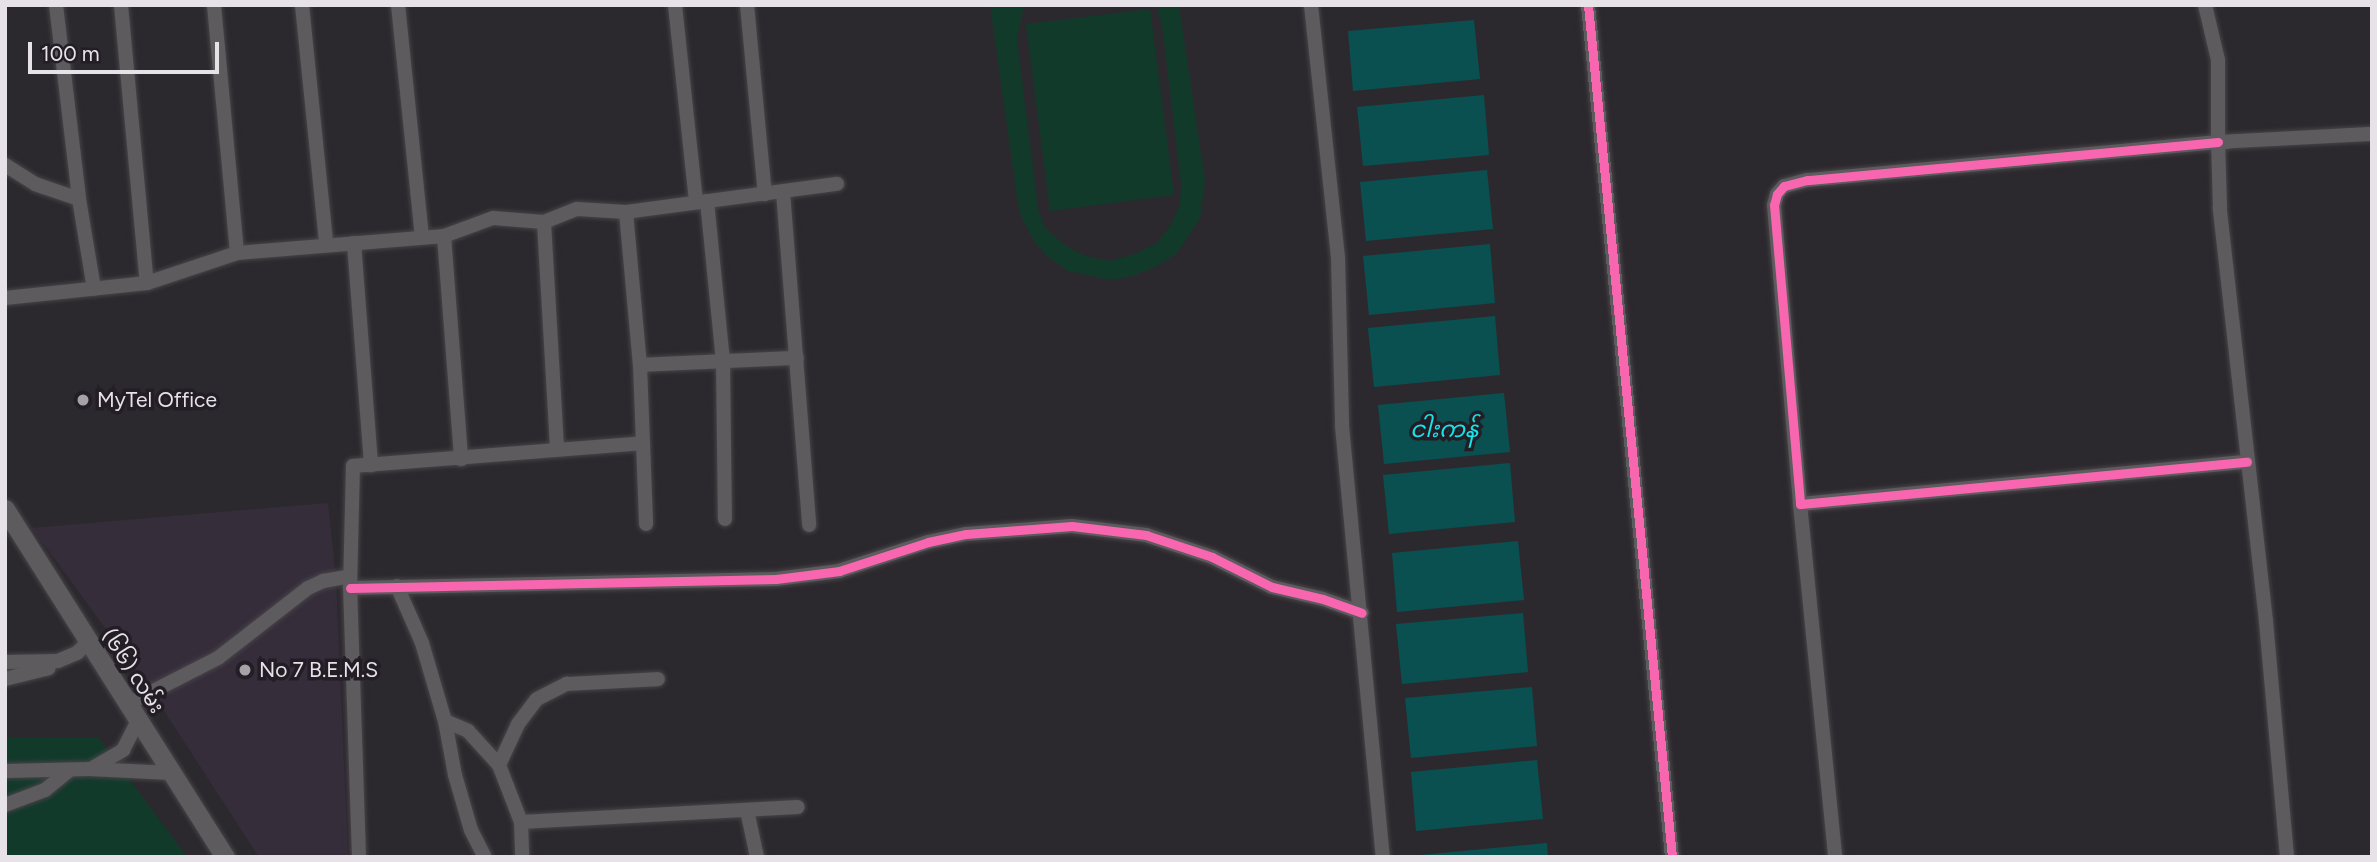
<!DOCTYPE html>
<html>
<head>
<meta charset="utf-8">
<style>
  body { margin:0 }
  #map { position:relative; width:2377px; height:862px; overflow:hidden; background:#2c292e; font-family:Figtree,"Noto Sans Myanmar",sans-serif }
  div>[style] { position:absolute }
  .built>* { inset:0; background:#362d3b }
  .green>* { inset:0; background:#123a2b }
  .water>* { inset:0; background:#0b5051 }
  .roads { filter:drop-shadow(0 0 2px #474448) drop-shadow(0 0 2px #474448) }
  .minor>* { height:14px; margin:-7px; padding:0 7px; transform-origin:7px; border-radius:7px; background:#5d5b5e }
  .tertiary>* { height:19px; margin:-9.5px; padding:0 9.5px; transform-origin:9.5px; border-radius:9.5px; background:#5d5b5e }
  .cycleway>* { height:9px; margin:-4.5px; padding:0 4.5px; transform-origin:4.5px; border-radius:4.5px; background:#f766af }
  .dots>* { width:19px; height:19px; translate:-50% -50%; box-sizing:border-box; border:4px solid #231d26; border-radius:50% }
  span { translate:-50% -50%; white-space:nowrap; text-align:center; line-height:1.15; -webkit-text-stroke:7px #231d26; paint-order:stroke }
  .poi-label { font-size:21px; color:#e6e2e8 }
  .left { translate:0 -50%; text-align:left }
  .street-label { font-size:21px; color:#e6e2e8 }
  .water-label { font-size:23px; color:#13e5e8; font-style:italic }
  .frame { position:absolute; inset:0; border:7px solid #e6e2e8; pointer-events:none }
  .scale { position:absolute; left:28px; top:42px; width:191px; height:32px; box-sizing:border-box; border:4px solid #e6e2e8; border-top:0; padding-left:9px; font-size:21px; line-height:24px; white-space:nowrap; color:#e6e2e8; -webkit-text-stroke:5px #231d26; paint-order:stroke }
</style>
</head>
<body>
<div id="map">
  <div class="built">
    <i style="clip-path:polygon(328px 503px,336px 579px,348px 857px,259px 857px,150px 689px,32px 528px)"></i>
  </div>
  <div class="green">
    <i style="clip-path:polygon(990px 5px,1024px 5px,1017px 39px,1038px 209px,1045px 228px,1063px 244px,1085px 256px,1110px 261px,1135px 254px,1157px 243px,1170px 226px,1180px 205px,1181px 183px,1162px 25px,1156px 5px,1179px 5px,1205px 180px,1200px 219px,1176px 254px,1157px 266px,1133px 276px,1110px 280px,1068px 271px,1048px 257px,1034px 241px,1021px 216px,1017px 198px)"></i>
    <i style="clip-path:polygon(1150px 9px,1174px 195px,1050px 211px,1026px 24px)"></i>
    <i style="clip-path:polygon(98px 737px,187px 857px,5px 857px,5px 738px)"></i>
  </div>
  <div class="water">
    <i style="clip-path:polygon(1474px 20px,1480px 79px,1353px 91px,1348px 31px)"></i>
    <i style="clip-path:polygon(1484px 95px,1489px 155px,1363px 166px,1357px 107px)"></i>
    <i style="clip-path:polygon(1487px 170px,1493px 229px,1366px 241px,1360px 182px)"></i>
    <i style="clip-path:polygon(1490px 244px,1495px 303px,1369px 315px,1363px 256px)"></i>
    <i style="clip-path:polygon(1495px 316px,1500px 375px,1374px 387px,1368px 328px)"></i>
    <i style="clip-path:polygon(1504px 393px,1510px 452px,1384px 464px,1378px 405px)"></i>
    <i style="clip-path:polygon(1510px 463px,1515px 522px,1389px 534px,1383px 475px)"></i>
    <i style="clip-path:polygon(1518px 541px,1524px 600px,1397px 612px,1392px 553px)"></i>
    <i style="clip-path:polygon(1523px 613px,1528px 672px,1402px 684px,1396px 624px)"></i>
    <i style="clip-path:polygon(1532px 687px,1537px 746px,1411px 758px,1405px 698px)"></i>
    <i style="clip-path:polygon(1537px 760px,1543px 819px,1416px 831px,1411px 772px)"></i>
    <i style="clip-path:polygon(1547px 843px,1548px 857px,1420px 857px,1420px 855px)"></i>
  </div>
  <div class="roads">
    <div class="minor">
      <i style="left:56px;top:5px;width:195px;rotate:83.2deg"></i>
      <i style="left:79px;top:199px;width:91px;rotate:80.5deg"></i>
      <i style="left:121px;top:5px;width:279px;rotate:84.7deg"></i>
      <i style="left:214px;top:5px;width:249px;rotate:84.7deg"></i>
      <i style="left:302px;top:5px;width:239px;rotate:84.2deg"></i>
      <i style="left:398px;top:5px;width:233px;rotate:84.1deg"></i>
      <i style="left:675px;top:5px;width:198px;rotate:83.9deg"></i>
      <i style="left:747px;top:5px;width:190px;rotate:84.6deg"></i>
      <i style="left:1311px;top:5px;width:253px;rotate:83.9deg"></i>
      <i style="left:1338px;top:257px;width:169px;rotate:88.6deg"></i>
      <i style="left:1342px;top:426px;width:433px;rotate:84.6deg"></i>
      <i style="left:1588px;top:5px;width:856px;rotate:84.37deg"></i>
      <i style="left:2205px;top:5px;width:57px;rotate:76.7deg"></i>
      <i style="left:2218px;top:60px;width:82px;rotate:90deg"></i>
      <i style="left:2218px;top:142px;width:9px"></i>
      <i style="left:2218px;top:142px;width:413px;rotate:174.7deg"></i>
      <i style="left:1807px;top:180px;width:24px;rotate:165deg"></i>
      <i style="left:1784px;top:186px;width:11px;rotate:131deg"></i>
      <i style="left:1777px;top:194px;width:11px;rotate:105deg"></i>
      <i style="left:1774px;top:205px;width:300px;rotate:85deg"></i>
      <i style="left:1800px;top:504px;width:449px;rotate:-5.4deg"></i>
      <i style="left:5px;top:165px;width:36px;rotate:32deg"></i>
      <i style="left:35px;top:184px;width:46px;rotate:18.8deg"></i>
      <i style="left:783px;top:192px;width:334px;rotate:85.5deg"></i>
      <i style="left:707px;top:201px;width:161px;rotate:84.3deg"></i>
      <i style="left:723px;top:361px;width:158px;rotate:89.3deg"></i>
      <i style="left:626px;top:212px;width:154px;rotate:84.8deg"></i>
      <i style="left:640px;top:365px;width:159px;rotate:87.8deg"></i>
      <i style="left:544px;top:222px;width:228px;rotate:86.7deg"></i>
      <i style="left:444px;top:236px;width:224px;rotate:85.6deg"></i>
      <i style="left:354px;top:243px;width:223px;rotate:85.6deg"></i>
      <i style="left:5px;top:298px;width:143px;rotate:-6deg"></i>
      <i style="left:147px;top:283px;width:95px;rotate:-18.4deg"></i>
      <i style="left:237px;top:253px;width:208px;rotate:-4.7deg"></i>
      <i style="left:444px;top:236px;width:52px;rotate:-20.2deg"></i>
      <i style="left:493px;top:218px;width:51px;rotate:4.5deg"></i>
      <i style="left:544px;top:222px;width:35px;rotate:-22deg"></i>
      <i style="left:577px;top:209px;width:49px;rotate:3.5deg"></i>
      <i style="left:626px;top:212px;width:213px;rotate:-7.6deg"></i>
      <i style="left:640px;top:365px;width:157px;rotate:-2.6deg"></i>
      <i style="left:1800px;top:504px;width:355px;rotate:84.3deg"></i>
      <i style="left:397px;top:586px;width:62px;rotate:66.3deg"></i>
      <i style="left:422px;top:643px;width:81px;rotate:73.6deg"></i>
      <i style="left:445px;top:721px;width:55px;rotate:79.5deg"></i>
      <i style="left:455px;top:775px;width:57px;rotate:73.8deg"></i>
      <i style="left:471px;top:830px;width:30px;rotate:63deg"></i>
      <i style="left:350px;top:588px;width:426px;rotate:-1.2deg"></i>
      <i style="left:776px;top:579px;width:64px;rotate:-7.2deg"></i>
      <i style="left:839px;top:571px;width:94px;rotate:-18deg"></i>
      <i style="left:928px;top:542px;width:39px;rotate:-12deg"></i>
      <i style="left:966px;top:534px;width:106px;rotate:-4.3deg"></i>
      <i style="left:1072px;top:526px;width:75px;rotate:6.9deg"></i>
      <i style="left:1146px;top:535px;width:70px;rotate:18.4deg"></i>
      <i style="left:1212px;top:557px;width:67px;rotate:26.6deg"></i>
      <i style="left:1272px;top:587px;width:52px;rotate:13.2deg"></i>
      <i style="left:1323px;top:599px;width:41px;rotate:19.7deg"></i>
      <i style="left:5px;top:662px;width:53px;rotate:-1.1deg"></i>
      <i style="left:58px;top:661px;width:21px;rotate:-23deg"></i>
      <i style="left:77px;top:653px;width:14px;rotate:-45deg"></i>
      <i style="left:5px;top:679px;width:45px;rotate:-14deg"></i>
      <i style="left:128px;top:704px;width:101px;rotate:-27.1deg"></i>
      <i style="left:218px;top:658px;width:114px;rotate:-37.9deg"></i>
      <i style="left:308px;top:588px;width:17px;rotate:-25deg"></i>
      <i style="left:323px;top:581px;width:27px;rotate:-10deg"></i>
      <i style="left:445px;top:721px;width:25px;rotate:23deg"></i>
      <i style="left:468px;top:731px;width:46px;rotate:47.6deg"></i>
      <i style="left:499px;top:765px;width:61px;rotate:68.9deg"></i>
      <i style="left:521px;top:822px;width:35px;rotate:88deg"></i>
      <i style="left:499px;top:765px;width:45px;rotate:-65.1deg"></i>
      <i style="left:518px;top:724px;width:31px;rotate:-53deg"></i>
      <i style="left:537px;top:699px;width:34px;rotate:-27deg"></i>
      <i style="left:567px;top:684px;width:91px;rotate:-3.1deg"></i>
      <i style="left:94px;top:767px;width:34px;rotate:-30deg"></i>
      <i style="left:123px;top:750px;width:34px;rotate:-63deg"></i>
      <i style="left:5px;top:771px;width:84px;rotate:-1.4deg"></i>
      <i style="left:89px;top:769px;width:83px;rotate:2.8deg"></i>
      <i style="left:5px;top:805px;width:43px;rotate:-20.6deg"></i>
      <i style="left:45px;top:790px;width:32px;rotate:-39deg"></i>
      <i style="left:747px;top:810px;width:48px;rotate:78deg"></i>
      <i style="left:521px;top:822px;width:277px;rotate:-3.1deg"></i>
      <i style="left:359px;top:857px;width:269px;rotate:-91.9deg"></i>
      <i style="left:350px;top:588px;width:122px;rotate:-88.6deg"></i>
      <i style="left:353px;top:466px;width:291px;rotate:-4.5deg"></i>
      <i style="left:2287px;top:857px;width:237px;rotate:-95.1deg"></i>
      <i style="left:2266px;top:621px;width:416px;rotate:-96.4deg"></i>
      <i style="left:2220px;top:208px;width:66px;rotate:-91.7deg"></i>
      <i style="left:2218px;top:142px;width:154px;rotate:-3deg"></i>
    </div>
    <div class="tertiary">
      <i style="left:5px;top:509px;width:412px;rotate:57.7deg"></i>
    </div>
  </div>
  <div class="cycleway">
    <i style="left:1588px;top:5px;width:856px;rotate:84.37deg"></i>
    <i style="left:2218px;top:142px;width:413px;rotate:174.7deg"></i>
    <i style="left:1807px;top:180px;width:24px;rotate:165deg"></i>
    <i style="left:1784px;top:186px;width:11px;rotate:131deg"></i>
    <i style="left:1777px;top:194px;width:11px;rotate:105deg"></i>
    <i style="left:1774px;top:205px;width:300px;rotate:85deg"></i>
    <i style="left:1800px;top:504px;width:449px;rotate:-5.4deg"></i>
    <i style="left:350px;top:588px;width:426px;rotate:-1.2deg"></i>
    <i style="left:776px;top:579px;width:64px;rotate:-7.2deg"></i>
    <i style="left:839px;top:571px;width:94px;rotate:-18deg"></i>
    <i style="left:928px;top:542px;width:39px;rotate:-12deg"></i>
    <i style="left:966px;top:534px;width:106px;rotate:-4.3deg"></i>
    <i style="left:1072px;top:526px;width:75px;rotate:6.9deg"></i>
    <i style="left:1146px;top:535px;width:70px;rotate:18.4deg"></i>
    <i style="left:1212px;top:557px;width:67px;rotate:26.6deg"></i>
    <i style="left:1272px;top:587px;width:52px;rotate:13.2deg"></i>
    <i style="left:1323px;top:599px;width:41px;rotate:19.7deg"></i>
  </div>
  <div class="dots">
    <i style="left:83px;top:400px;background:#a5a1a7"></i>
    <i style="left:245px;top:670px;background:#a5a1a7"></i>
  </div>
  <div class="poi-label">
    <span class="left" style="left:97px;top:400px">MyTel Office</span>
    <span class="left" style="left:259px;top:670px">No 7 B.E.M.S</span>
  </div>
  <div class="street-label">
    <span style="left:133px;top:671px;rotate:57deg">(၆၆) လမ်း</span>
  </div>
  <div class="water-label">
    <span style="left:1444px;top:429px">ငါးကန်</span>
  </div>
  <div class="frame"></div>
  <div class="scale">100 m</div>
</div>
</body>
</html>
